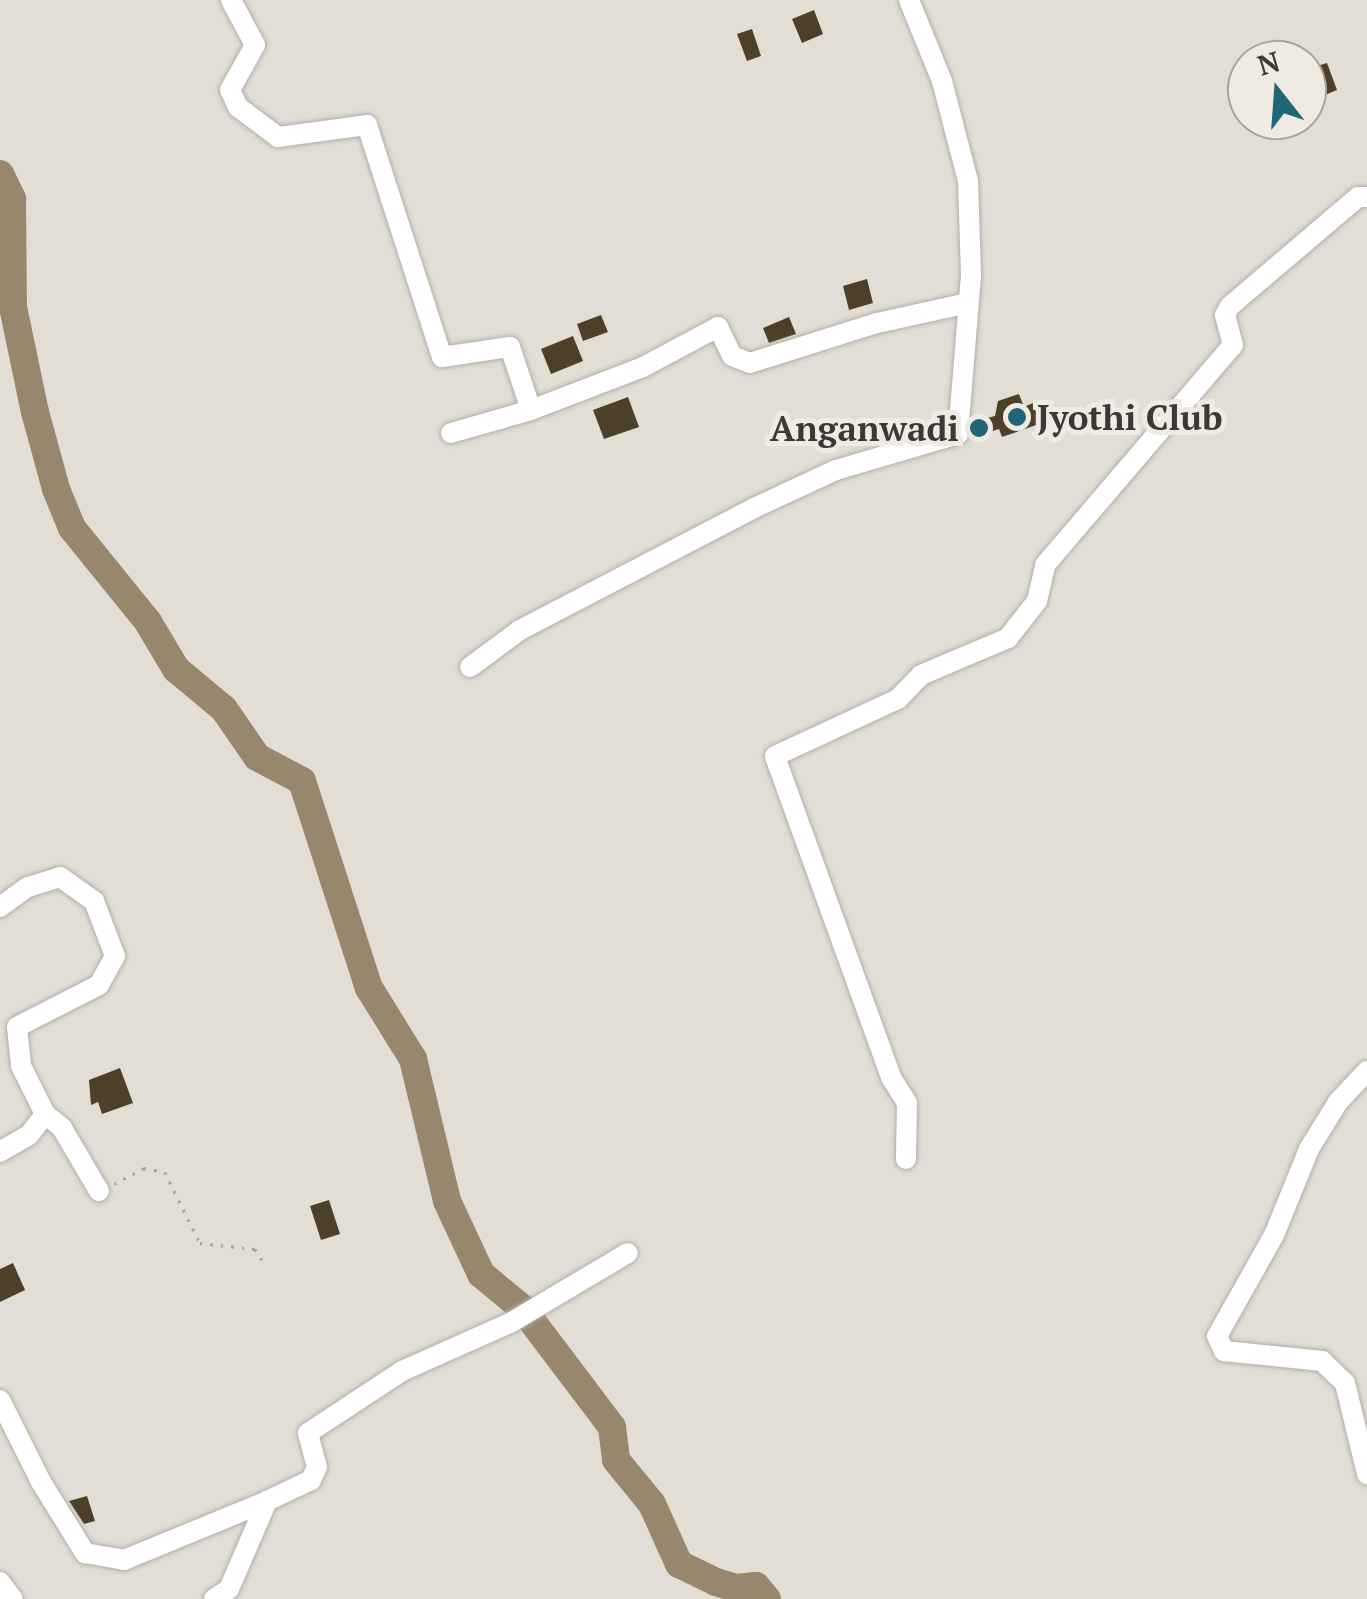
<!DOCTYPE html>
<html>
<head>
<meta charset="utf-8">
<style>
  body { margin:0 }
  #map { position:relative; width:1367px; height:1599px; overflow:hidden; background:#e2ded6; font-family:"PT Serif",serif }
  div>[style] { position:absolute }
  .river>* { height:28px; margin:-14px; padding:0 14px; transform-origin:14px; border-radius:14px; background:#96876d }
  .building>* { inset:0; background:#4d4028 }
  .path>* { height:2.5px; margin-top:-1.25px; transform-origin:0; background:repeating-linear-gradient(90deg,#a7a39d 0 2.5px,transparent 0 10.5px) }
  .roads { filter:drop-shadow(0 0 2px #b2aea7) drop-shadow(0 0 2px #b2aea7) }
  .minor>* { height:20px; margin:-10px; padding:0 10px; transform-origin:10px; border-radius:10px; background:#fff }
  .dots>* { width:28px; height:28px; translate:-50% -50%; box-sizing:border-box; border:5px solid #efebe3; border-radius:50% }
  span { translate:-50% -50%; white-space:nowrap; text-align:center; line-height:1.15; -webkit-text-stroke:10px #efebe3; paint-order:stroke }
  .poi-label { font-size:35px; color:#3b3936; font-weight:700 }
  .left { translate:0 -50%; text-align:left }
  .right { translate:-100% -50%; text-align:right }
  .north { position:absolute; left:1227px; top:40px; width:100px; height:100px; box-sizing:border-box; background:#efebe3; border:2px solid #a7a49e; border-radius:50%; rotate:343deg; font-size:28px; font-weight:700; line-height:40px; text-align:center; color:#3b3936 }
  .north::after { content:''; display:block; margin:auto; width:35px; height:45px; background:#216677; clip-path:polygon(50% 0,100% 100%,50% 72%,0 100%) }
</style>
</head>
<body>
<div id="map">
  <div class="river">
    <i style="left:0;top:174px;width:28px;rotate:64deg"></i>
    <i style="left:12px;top:199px;width:108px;rotate:89.5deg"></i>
    <i style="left:13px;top:307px;width:107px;rotate:78.2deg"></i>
    <i style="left:35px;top:412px;width:80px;rotate:74.7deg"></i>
    <i style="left:56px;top:489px;width:42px;rotate:67.7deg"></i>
    <i style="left:72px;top:528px;width:121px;rotate:51deg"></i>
    <i style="left:148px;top:622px;width:55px;rotate:59.2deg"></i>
    <i style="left:176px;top:669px;width:62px;rotate:39.8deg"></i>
    <i style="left:224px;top:709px;width:58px;rotate:55.5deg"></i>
    <i style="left:257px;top:757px;width:51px;rotate:28.1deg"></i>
    <i style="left:302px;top:781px;width:218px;rotate:72.1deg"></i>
    <i style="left:369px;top:988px;width:84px;rotate:58.2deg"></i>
    <i style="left:413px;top:1059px;width:146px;rotate:76.5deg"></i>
    <i style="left:447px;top:1201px;width:81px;rotate:65deg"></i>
    <i style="left:481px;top:1274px;width:53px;rotate:39.7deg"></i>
    <i style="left:522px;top:1308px;width:149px;rotate:52.9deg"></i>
    <i style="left:612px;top:1427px;width:33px;rotate:83deg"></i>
    <i style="left:616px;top:1460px;width:57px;rotate:50.7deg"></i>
    <i style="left:652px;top:1504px;width:66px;rotate:65.8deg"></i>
    <i style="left:679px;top:1564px;width:41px;rotate:25.9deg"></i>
    <i style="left:716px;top:1582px;width:21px;rotate:17deg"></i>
    <i style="left:736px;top:1588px;width:20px;rotate:-6deg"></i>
    <i style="left:756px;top:1586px;width:17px;rotate:50deg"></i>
  </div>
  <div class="building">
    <i style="clip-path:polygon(814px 10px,823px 34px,802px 43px,792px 19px)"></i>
    <i style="clip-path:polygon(752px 29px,761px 56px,747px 61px,737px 34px)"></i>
    <i style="clip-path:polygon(1327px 63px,1337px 90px,1313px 100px,1307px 92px,1307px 69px)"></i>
    <i style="clip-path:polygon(867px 279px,873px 303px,849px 310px,843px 286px)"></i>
    <i style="clip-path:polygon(601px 315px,608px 332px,583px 341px,577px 324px)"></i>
    <i style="clip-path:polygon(789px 317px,796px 334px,769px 343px,763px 328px)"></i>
    <i style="clip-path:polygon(573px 336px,583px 361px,551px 374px,541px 349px)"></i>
    <i style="clip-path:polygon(1019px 394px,1024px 407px,1035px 402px,1042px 423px,1002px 437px,999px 429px,977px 436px,973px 422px,995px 416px,998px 401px)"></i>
    <i style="clip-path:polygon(628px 397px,639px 427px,604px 439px,593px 410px)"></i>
    <i style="clip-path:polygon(120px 1068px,133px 1103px,102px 1114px,98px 1102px,91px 1105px,89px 1080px)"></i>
    <i style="clip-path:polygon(329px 1200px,340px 1234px,321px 1240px,310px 1206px)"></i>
    <i style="clip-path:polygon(13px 1263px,25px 1290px,0 1302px,0 1269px)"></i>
    <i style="clip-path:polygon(87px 1496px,95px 1521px,84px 1524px,69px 1501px)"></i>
  </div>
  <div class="path">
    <i style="left:114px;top:1184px;width:34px;rotate:-28deg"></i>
    <i style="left:144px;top:1168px;width:21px;rotate:11deg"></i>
    <i style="left:165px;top:1172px;width:79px;rotate:63.8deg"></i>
    <i style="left:200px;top:1243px;width:55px;rotate:6.2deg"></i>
    <i style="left:255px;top:1249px;width:18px;rotate:56deg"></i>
  </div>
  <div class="roads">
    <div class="minor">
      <i style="left:231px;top:0;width:51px;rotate:61.9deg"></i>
      <i style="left:255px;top:45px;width:51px;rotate:119.1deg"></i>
      <i style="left:230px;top:90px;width:19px;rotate:65deg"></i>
      <i style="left:238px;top:107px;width:50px;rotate:36.9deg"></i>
      <i style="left:278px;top:137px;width:90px;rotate:-7.7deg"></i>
      <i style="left:367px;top:125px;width:244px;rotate:72.1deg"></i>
      <i style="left:442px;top:357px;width:69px;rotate:-8.4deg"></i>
      <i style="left:510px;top:347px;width:66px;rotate:71.6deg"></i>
      <i style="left:451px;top:433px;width:83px;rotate:-16deg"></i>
      <i style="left:531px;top:410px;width:120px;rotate:-21deg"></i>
      <i style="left:643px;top:367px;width:85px;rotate:-28.1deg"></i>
      <i style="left:718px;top:327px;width:32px;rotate:64deg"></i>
      <i style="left:732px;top:356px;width:19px;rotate:21deg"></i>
      <i style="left:750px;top:363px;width:133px;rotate:-17.5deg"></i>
      <i style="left:877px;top:323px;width:93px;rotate:-12.4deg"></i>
      <i style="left:470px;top:667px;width:62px;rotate:-36.5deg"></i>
      <i style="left:520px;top:630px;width:264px;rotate:-27.5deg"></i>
      <i style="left:754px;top:508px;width:90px;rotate:-24.9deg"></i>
      <i style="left:836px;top:470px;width:127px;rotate:-16.4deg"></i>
      <i style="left:958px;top:434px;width:160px;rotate:-85.3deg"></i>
      <i style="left:971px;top:275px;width:94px;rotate:-91.8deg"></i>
      <i style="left:968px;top:181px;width:103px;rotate:-104.6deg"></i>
      <i style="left:942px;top:81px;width:87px;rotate:-112.2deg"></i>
      <i style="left:0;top:907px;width:34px;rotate:-36deg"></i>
      <i style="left:28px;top:887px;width:34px;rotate:-17deg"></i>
      <i style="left:60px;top:877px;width:42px;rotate:35.2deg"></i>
      <i style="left:94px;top:901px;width:59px;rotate:69.1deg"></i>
      <i style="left:115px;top:956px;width:33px;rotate:119deg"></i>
      <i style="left:99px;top:985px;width:92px;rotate:152.9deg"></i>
      <i style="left:17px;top:1027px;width:39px;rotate:84deg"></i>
      <i style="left:21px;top:1066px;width:54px;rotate:63.4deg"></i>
      <i style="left:45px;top:1114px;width:26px;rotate:127deg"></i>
      <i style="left:29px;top:1135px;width:34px;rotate:150deg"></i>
      <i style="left:1367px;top:1071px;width:42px;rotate:133.1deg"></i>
      <i style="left:1338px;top:1102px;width:55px;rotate:121.7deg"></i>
      <i style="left:1309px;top:1149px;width:93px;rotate:112.1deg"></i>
      <i style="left:1274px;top:1235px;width:116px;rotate:119.4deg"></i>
      <i style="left:1217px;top:1336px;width:17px;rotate:65deg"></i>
      <i style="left:1224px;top:1351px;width:99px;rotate:5.8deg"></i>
      <i style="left:1322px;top:1361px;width:32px;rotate:44deg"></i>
      <i style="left:1345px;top:1383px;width:94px;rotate:76.4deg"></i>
      <i style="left:45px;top:1114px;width:22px;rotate:39deg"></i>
      <i style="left:62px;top:1128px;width:73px;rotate:59.6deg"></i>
      <i style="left:906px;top:1159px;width:56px;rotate:-89deg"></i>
      <i style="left:907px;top:1103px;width:31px;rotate:-122deg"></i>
      <i style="left:891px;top:1077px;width:341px;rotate:-109.9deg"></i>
      <i style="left:775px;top:756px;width:136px;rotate:-24.9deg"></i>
      <i style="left:898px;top:699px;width:33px;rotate:-46deg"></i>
      <i style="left:921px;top:675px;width:95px;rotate:-23deg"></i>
      <i style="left:1008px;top:638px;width:47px;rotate:-51.9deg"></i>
      <i style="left:1037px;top:601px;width:37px;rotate:-77deg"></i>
      <i style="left:1045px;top:565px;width:289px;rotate:-49.5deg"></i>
      <i style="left:1233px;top:345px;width:31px;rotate:-105deg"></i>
      <i style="left:1225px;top:315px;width:10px;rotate:-61deg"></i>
      <i style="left:1230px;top:306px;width:168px;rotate:-40.4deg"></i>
      <i style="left:1358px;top:197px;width:9px"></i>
      <i style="left:0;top:1400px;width:92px;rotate:63.4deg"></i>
      <i style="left:41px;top:1482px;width:84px;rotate:58.2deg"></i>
      <i style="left:85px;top:1553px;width:40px;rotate:10deg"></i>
      <i style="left:124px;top:1560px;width:155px;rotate:-22.4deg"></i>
      <i style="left:0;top:1582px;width:21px;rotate:53deg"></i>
      <i style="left:214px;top:1599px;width:18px;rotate:-34deg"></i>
      <i style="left:229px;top:1589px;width:96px;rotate:-66.6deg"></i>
      <i style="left:267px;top:1501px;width:49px;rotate:-25.5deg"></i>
      <i style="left:311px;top:1480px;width:14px;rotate:-65deg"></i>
      <i style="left:317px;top:1467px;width:35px;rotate:-105deg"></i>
      <i style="left:308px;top:1433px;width:113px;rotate:-33.4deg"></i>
      <i style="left:402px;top:1371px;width:118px;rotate:-24deg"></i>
      <i style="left:510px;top:1323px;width:137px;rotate:-30.7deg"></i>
    </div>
  </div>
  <div class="dots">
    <i style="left:1017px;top:417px;background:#216677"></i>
    <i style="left:979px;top:428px;background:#216677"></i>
  </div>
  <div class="poi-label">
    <span class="left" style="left:1037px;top:417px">Jyothi Club</span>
    <span class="right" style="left:959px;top:428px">Anganwadi</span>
  </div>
  <div class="north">N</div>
</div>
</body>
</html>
